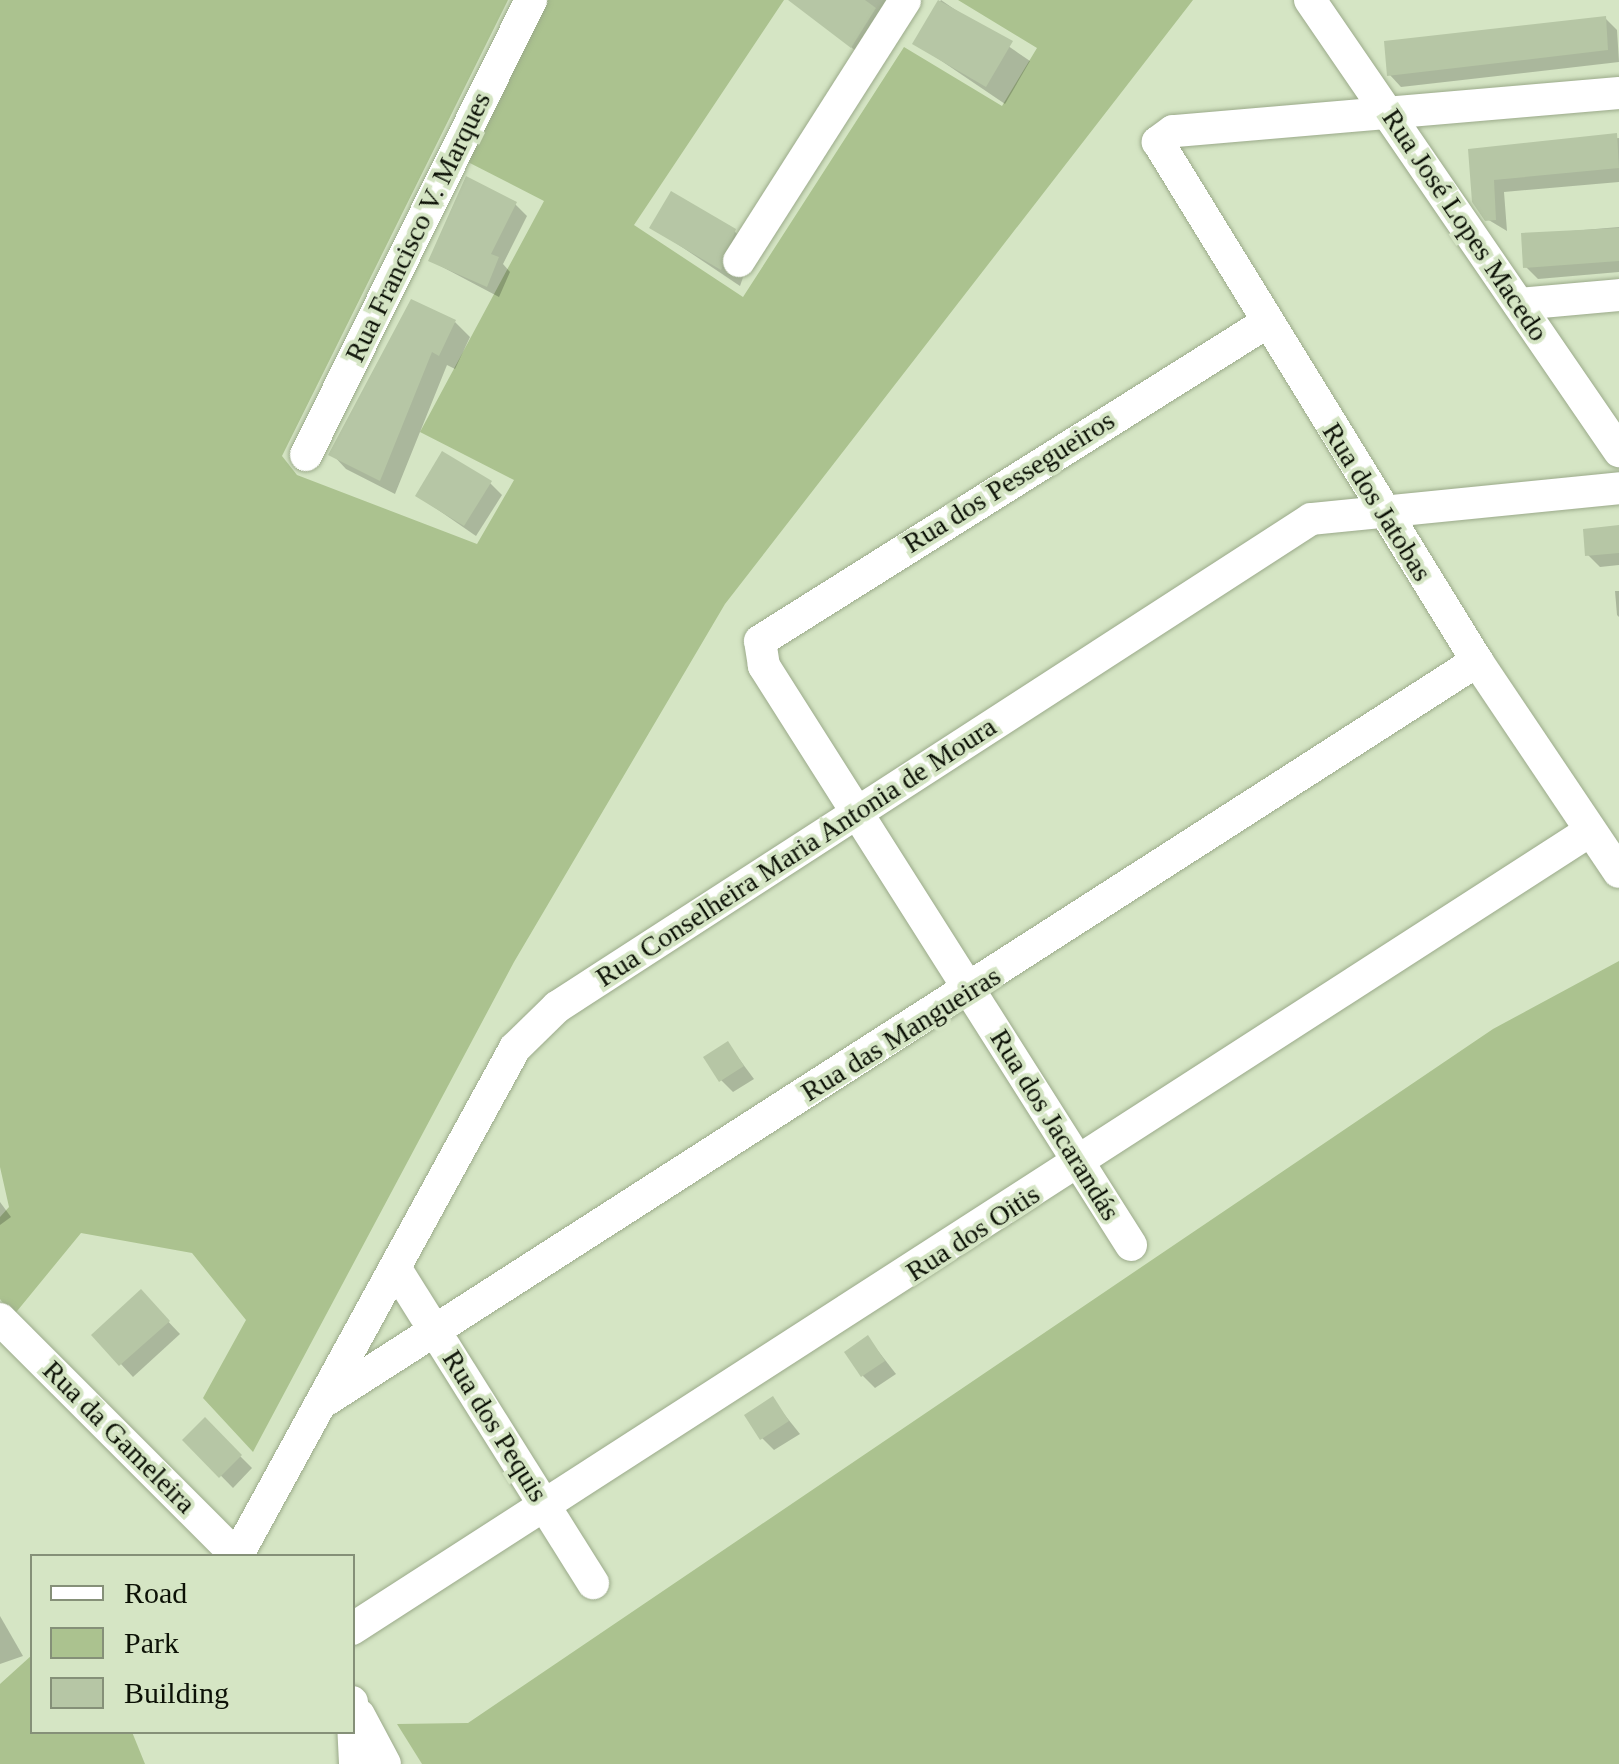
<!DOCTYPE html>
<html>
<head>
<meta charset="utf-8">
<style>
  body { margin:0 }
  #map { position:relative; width:1619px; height:1764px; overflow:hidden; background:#d5e5c4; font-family:Georgia,serif }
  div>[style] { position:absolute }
  .green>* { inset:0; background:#abc28f }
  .shadow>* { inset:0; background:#0003 }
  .building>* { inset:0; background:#b6c6a5 }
  .roads { filter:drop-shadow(0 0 2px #9baa8a) drop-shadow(0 0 2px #9baa8a) }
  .street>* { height:32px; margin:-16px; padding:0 16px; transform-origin:16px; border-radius:16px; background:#fff }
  span { translate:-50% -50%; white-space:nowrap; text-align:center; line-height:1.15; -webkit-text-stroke:8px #d5e5c4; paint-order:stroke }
  .street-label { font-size:28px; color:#0c1106 }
  .legend { position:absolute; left:30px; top:1554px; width:325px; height:180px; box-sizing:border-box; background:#d5e5c4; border:2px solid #859078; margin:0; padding:12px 18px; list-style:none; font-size:30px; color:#0c1106 }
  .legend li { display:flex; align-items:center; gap:20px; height:50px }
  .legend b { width:50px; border:2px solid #859078 }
</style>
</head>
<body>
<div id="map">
  <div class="green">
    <i style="clip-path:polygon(0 0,508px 0,282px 456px,297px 475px,477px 544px,514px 480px,420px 432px,544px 201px,464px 160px,542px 0,784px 0,634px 225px,743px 297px,904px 47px,1002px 106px,1037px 48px,958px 0,1193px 0,725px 604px,514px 962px,253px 1452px,203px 1398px,246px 1320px,192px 1253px,81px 1233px,13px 1316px,0 1299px,0 1217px,9px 1207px,0 1167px)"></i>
    <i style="clip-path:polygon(1619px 961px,1619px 1764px,422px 1764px,397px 1724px,468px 1723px,1493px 1029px)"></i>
    <i style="clip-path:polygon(32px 1655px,32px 1732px,132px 1732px,145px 1764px,0 1764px,0 1684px)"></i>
  </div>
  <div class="shadow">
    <i style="clip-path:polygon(798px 0,907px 0,869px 63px)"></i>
    <i style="clip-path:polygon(941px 0,1030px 61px,1005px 104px,915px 43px)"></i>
    <i style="clip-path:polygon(1605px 18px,1617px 30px,1619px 62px,1401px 87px,1389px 74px)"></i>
    <i style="clip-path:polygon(1619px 138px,1619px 182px,1504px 192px,1507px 231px,1487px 219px,1471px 151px)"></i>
    <i style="clip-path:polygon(515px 204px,527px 216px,503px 264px,510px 272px,499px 297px,431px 261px)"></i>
    <i style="clip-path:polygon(652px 227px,734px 231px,753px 249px,740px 286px)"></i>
    <i style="clip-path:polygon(1619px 227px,1619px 272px,1538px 279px,1526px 267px,1524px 235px)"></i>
    <i style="clip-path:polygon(455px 322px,470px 337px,455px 369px,447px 365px,395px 494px,346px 469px,332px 454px)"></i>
    <i style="clip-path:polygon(490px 483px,502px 495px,476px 536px,418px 496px)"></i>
    <i style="clip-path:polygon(1619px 528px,1619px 565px,1600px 567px,1588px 555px)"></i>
    <i style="clip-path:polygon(1615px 591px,1619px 591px,1619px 617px,1617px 615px)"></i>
    <i style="clip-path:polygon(728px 1044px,754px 1079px,733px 1092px,721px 1080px)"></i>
    <i style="clip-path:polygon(0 1202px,11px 1217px,0 1225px)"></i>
    <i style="clip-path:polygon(141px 1293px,180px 1334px,133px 1377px,94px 1335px)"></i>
    <i style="clip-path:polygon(868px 1338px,896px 1374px,875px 1388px,863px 1376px)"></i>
    <i style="clip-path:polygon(772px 1399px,800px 1434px,774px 1450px,762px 1438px)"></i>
    <i style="clip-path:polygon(205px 1421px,252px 1468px,233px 1488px,186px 1440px)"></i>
    <i style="clip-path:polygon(0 1616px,23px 1656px,0 1664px)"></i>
  </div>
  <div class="building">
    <i style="clip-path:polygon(788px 0,865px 0,876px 8px,851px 48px)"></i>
    <i style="clip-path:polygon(938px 0,1013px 41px,986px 87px,912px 44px)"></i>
    <i style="clip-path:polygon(1606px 16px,1608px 50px,1387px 76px,1384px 41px)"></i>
    <i style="clip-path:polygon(1617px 133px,1619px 168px,1494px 180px,1496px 220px,1485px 221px,1472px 202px,1468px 149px)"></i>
    <i style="clip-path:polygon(466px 176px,517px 202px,491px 254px,499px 257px,487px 287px,428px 261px)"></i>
    <i style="clip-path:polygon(671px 191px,736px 229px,721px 270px,649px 228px)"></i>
    <i style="clip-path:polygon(1619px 228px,1619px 261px,1523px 268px,1521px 233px)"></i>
    <i style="clip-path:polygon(411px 299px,456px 320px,439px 356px,432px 352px,380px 481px,328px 455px)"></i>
    <i style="clip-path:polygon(442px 451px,492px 481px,464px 526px,415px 496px)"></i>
    <i style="clip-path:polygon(1619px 525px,1619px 553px,1585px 556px,1583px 529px)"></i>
    <i style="clip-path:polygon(728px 1041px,744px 1066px,719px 1082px,703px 1057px)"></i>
    <i style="clip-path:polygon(141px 1289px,170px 1321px,119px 1366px,91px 1335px)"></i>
    <i style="clip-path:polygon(868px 1335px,885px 1361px,861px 1377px,844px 1352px)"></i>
    <i style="clip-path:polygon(773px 1396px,789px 1421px,760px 1440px,744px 1415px)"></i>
    <i style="clip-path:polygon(205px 1417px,242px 1455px,219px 1478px,182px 1440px)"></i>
  </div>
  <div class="roads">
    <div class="street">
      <i style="left:1310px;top:0;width:547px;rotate:55.58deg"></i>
      <i style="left:1619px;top:93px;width:448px;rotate:175.1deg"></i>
      <i style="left:1173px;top:131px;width:19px;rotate:144deg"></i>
      <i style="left:1158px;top:142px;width:609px;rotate:58.42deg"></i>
      <i style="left:1477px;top:661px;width:254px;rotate:56.1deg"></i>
      <i style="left:739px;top:261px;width:309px;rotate:-57.5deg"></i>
      <i style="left:1519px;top:304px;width:100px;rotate:-5.1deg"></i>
      <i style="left:306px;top:455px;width:508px;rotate:-63.69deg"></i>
      <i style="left:1131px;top:1245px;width:686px;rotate:-122.37deg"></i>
      <i style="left:764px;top:666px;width:25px;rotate:-99deg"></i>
      <i style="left:760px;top:641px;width:598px;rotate:-32.15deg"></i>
      <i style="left:396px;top:1269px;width:371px;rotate:57.9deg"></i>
      <i style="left:0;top:1319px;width:335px;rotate:45deg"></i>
      <i style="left:328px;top:1399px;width:1366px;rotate:-32.71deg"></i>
      <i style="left:237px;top:1556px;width:579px;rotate:-61.31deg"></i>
      <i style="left:515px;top:1048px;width:59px;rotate:-44.3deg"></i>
      <i style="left:557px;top:1007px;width:898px;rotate:-32.91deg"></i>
      <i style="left:1311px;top:519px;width:310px;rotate:-5.7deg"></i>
      <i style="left:352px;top:1629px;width:1473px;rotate:-32.81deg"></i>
      <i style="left:352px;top:1702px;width:62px;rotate:87.2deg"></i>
      <i style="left:359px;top:1715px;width:55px;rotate:62deg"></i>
    </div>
  </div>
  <div class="street-label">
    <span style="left:1465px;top:225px;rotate:56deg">Rua José Lopes Macedo</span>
    <span style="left:418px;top:227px;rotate:-64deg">Rua Francisco V. Marques</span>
    <span style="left:1009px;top:482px;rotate:-32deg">Rua dos Pessegueiros</span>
    <span style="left:1377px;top:502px;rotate:58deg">Rua dos Jatobas</span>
    <span style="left:796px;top:852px;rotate:-33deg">Rua Conselheira Maria Antonia de Moura</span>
    <span style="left:901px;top:1034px;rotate:-32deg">Rua das Mangueiras</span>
    <span style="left:1055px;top:1125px;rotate:58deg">Rua dos Jacarandás</span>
    <span style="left:973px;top:1233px;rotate:-33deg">Rua dos Oitis</span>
    <span style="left:495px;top:1426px;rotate:58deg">Rua dos Pequis</span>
    <span style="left:119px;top:1437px;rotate:45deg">Rua da Gameleira</span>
  </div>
  <ul class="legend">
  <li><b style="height:12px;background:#fff"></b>Road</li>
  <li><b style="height:28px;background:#abc28f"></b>Park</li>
  <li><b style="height:28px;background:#b6c6a5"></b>Building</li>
  </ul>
</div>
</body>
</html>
